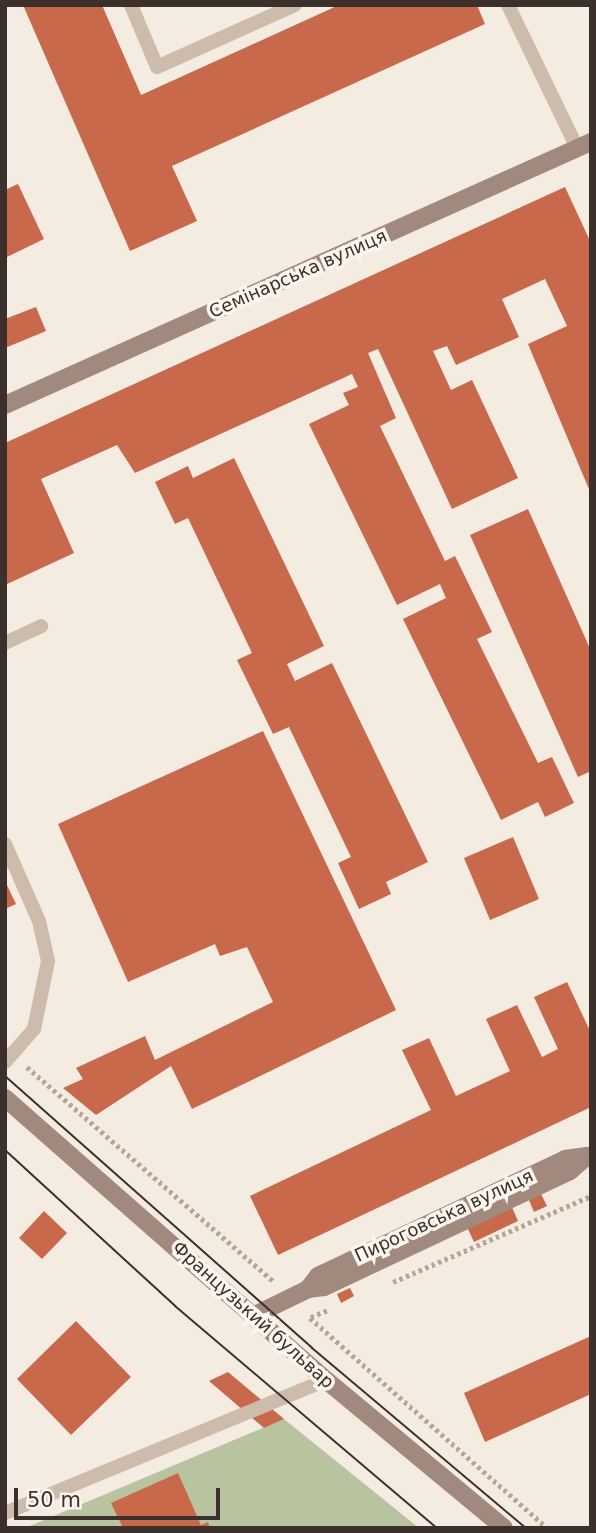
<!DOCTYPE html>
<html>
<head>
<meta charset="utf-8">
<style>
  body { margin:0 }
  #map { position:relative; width:596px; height:1533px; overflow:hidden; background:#f4ebe1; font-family:"DejaVu Sans",sans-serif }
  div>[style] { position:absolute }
  .green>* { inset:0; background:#b8c4a0 }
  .building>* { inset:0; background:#c8694b }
  .path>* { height:4.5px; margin-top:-2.25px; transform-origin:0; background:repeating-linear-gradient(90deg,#b9a596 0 3.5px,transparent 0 7px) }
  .lane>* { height:14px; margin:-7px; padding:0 7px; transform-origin:7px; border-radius:7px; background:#cdbbac }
  .secondary>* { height:18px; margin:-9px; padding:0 9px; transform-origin:9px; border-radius:9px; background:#a18a7d }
  .tram>* { height:2px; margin:-1px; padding:0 1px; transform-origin:1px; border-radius:1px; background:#3b302b }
  span { translate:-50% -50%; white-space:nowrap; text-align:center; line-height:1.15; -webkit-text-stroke:7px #fbf5ee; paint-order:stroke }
  .street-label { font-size:18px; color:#3b302b }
  .frame { position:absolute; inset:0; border:7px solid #3b302b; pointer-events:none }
  .scale { position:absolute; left:14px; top:1488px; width:206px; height:32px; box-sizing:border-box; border:4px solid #3b302b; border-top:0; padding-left:9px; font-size:21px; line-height:24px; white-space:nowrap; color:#3b302b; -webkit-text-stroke:5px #fbf5ee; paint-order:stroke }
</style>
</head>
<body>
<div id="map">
  <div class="green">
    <i style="clip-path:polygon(284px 1419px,419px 1528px,25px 1528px)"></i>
  </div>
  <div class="building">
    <i style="clip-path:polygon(23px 5px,102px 5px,141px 95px,339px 5px,477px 5px,485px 24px,172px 166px,197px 221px,130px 251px)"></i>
    <i style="clip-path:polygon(18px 184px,44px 239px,5px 258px,5px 190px)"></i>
    <i style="clip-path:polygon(565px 187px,591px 243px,591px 494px,528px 344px,567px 326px,545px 279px,502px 299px,519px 337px,456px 365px,447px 346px,433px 351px,451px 390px,472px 380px,518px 478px,452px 509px,378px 349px,368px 353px,396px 418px,380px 426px,445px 561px,455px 556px,492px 632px,477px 639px,538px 763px,552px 757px,574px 803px,545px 817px,538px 802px,501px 820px,403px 619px,446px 598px,442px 589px,440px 584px,397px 605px,309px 424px,349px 405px,343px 393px,358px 387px,352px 374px,135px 473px,117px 445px,41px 479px,74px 553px,5px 585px,5px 443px)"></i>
    <i style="clip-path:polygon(36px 307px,46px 331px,5px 348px,5px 319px)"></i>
    <i style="clip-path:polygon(234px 458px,324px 646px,287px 664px,295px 681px,332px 663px,428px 862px,386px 882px,391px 894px,359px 909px,338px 863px,351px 857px,289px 727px,273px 734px,237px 660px,252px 653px,188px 518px,175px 524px,155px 482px,188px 466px,193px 478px)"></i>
    <i style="clip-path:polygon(528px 509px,591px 651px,591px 771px,578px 777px,470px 535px)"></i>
    <i style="clip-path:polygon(263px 731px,396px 1010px,192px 1109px,171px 1066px,96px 1115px,63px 1088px,83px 1079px,76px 1068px,145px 1036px,155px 1060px,273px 1002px,247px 947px,220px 956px,215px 944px,128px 982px,58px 824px)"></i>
    <i style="clip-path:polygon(513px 837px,539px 899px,490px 920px,464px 858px)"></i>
    <i style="clip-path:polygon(5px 881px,16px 904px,5px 909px)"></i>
    <i style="clip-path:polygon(567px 982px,591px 1033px,591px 1107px,278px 1255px,250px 1196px,431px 1110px,402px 1050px,429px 1038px,456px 1096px,510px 1071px,486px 1019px,517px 1005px,542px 1057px,558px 1049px,534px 997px)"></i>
    <i style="clip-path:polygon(541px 1194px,547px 1206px,534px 1212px,529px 1200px)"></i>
    <i style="clip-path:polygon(511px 1205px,518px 1221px,474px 1242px,467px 1227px)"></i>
    <i style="clip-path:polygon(44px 1211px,67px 1233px,42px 1259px,19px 1238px)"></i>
    <i style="clip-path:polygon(350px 1288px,354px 1296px,341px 1303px,337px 1294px)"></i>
    <i style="clip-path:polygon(76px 1321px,131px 1377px,71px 1435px,17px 1379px)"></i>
    <i style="clip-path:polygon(591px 1336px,591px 1394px,485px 1442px,464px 1393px)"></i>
    <i style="clip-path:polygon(228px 1372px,284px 1419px,264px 1428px,209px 1381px)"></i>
    <i style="clip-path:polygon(178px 1473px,201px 1525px,208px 1522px,210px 1528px,123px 1528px,111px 1503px)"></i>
  </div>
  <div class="path">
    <i style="left:27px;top:1067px;width:327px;rotate:41deg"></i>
    <i style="left:393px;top:1282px;width:216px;rotate:-23.5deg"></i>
    <i style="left:327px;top:1311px;width:18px;rotate:158deg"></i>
    <i style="left:310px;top:1318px;width:317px;rotate:41.5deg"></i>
  </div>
  <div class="lane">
    <i style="left:131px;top:5px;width:67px;rotate:67.2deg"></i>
    <i style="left:157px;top:67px;width:151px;rotate:-24.2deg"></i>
    <i style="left:508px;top:5px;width:159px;rotate:64.2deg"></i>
    <i style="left:5px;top:643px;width:40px;rotate:-25deg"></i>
    <i style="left:5px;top:844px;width:84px;rotate:66.2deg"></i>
    <i style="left:39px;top:921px;width:41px;rotate:77.3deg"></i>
    <i style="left:48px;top:961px;width:69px;rotate:101.6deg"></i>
    <i style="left:34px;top:1029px;width:44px;rotate:131.3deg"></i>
    <i style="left:5px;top:1513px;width:347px;rotate:-22.5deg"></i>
  </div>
  <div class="secondary">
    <i style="left:5px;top:405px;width:642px;rotate:-24.17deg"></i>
    <i style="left:5px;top:1098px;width:427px;rotate:41.3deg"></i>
    <i style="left:326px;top:1380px;width:231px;rotate:39.7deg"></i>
    <i style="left:308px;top:1289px;width:16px;rotate:-52deg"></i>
    <i style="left:318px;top:1276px;width:273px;rotate:-25.3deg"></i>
    <i style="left:565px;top:1159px;width:22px;rotate:-8deg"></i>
    <i style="left:255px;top:1315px;width:59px;rotate:-26.1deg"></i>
    <i style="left:308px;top:1289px;width:16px;rotate:-7deg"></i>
    <i style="left:324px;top:1287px;width:272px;rotate:-25.2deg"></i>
    <i style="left:570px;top:1171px;width:23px;rotate:-41deg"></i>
  </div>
  <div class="tram">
    <i style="left:5px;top:1076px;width:410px;rotate:41.5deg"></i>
    <i style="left:312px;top:1348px;width:280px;rotate:40.1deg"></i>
    <i style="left:5px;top:1150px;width:231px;rotate:42.5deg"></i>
    <i style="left:175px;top:1306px;width:343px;rotate:40.3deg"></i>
  </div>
  <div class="street-label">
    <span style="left:298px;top:274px;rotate:-24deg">Семінарська вулиця</span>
    <span style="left:444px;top:1216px;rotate:-25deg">Пироговська вулиця</span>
    <span style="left:253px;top:1315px;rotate:42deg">Французький бульвар</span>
  </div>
  <div class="frame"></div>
  <div class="scale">50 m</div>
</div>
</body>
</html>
